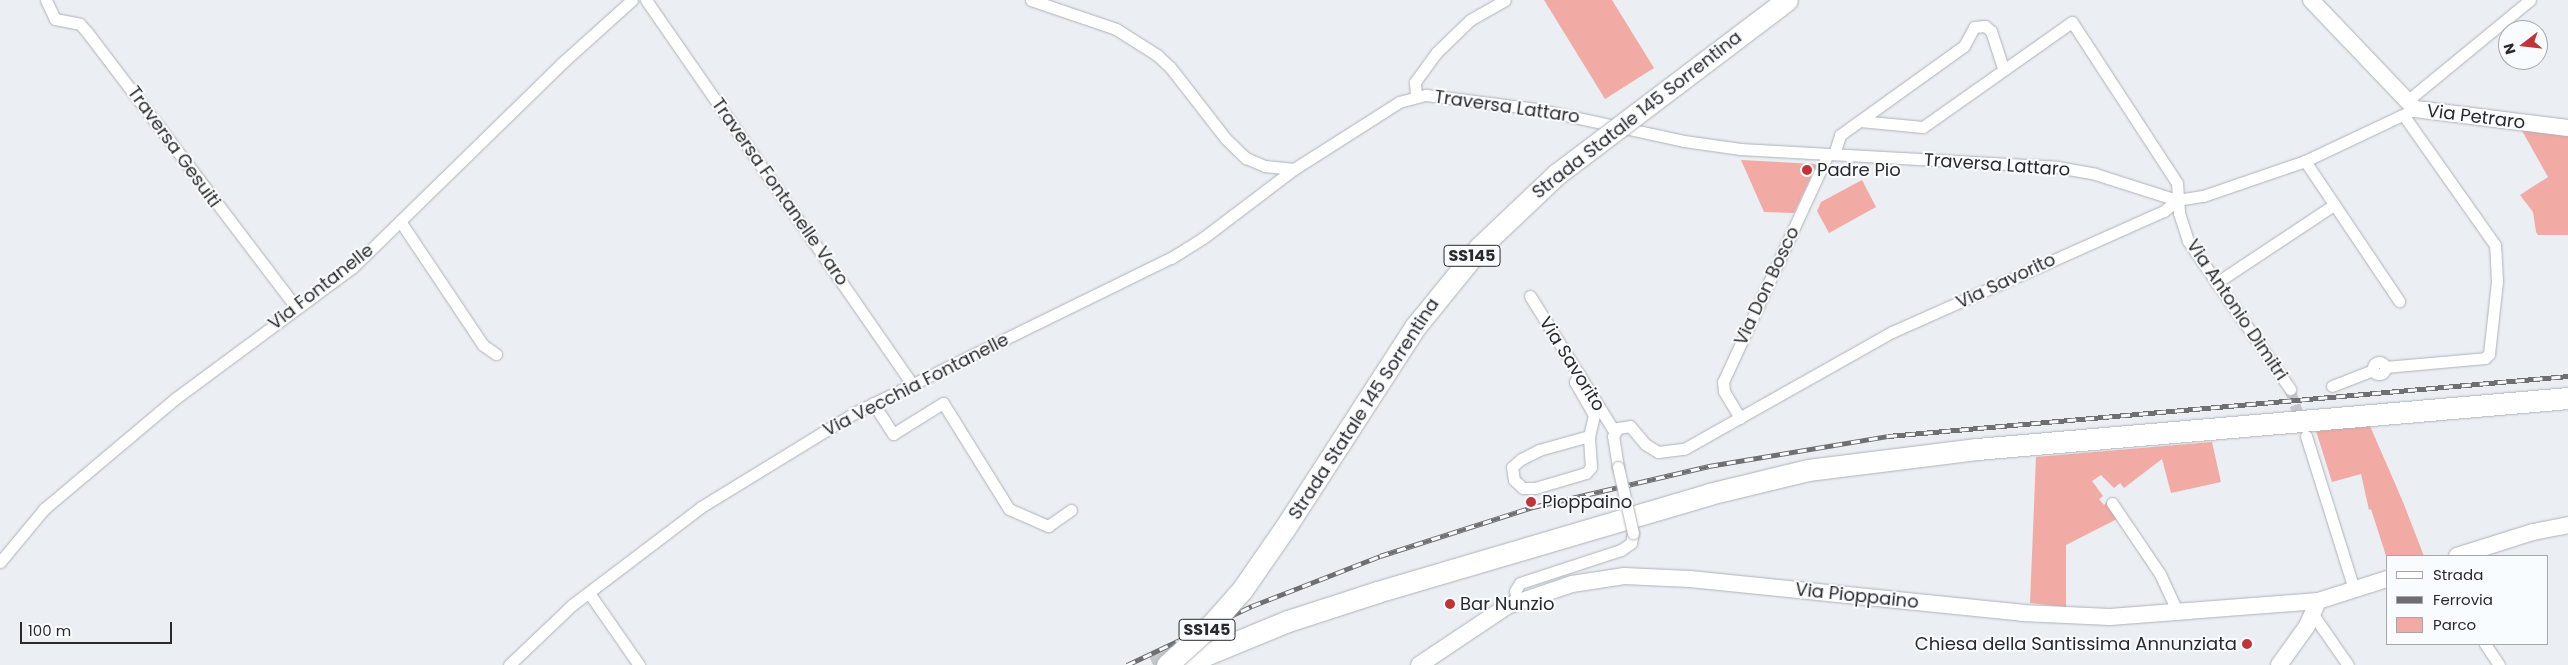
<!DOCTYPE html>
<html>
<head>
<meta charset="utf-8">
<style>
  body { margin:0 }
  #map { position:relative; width:2568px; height:665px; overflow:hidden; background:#ebeff4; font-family:Poppins,sans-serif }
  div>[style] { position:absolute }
  .green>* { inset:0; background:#f1aaa4 }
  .street-tunnel>* { height:11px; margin-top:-5.5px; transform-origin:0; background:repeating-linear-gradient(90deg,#c4c8cc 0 11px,transparent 0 16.5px) }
  .highway-tunnel>* { height:21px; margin-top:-10.5px; transform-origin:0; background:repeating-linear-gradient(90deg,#c4c8cc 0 21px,transparent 0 32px) }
  .roads { filter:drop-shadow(0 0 1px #aeb1b7) drop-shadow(0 0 1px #aeb1b7) }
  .street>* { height:11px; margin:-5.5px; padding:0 5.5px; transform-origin:5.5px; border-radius:5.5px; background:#fff }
  .street>.ring { margin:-5.5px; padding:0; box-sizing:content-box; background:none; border:11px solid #fff; border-radius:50% }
  .secondary>* { height:16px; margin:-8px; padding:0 8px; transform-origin:8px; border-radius:8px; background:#fff }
  .highway>* { height:21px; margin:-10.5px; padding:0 10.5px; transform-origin:10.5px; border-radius:10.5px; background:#fff }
  .rail>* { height:5px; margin-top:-2.5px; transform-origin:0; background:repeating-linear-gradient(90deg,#f9fcff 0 9px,#6d6f72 0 18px); box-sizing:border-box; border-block:1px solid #6d6f72 }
  .bridges { filter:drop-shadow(0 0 1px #aeb1b7) drop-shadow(0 0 1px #aeb1b7) }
  .street-bridge>* { height:11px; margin:-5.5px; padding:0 5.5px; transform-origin:5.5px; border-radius:5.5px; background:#fff }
  .highway-bridge>* { height:21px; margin:-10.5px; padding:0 10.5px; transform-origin:10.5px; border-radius:10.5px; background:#fff }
  .dots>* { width:14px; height:14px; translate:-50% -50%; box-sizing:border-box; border:2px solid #f9fcff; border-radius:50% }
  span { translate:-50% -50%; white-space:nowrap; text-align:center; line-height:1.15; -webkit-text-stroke:4px #f9fcff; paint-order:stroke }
  .shield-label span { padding:1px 4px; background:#f9fcff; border:1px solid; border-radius:4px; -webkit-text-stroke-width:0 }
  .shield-label { font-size:16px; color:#292a2c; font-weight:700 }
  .street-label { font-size:18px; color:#292a2c }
  .poi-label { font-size:18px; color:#292a2c }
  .left { translate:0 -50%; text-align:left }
  .right { translate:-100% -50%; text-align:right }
  .legend { position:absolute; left:2386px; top:555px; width:162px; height:90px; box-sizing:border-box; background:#f9fcff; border:1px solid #a6a8ab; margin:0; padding:6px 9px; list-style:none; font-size:15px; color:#292a2c }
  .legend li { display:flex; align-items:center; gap:10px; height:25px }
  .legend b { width:25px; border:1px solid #a6a8ab }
  .north { position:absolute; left:2498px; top:20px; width:50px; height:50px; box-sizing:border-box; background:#f9fcff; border:1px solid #a6a8ab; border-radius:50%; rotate:254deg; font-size:14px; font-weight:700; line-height:20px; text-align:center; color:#292a2c }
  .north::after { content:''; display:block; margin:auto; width:18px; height:22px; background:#c23337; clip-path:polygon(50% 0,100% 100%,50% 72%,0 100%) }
  .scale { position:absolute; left:20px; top:622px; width:152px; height:22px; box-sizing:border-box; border:2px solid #292a2c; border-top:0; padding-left:6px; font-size:15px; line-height:18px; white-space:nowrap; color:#292a2c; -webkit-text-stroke:4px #f9fcff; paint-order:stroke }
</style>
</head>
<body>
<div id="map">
  <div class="green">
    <i style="clip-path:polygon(1544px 0,1612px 0,1654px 68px,1605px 99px)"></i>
    <i style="clip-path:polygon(2521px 129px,2568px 135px,2568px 235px,2538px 235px,2536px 232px,2533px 212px,2520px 195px,2548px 177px)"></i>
    <i style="clip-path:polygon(1741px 160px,1815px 164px,1816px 166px,1794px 213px,1764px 212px)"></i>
    <i style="clip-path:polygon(1862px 180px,1876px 207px,1829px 233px,1817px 211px,1821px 202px)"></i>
    <i style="clip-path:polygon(2370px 426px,2403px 502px,2424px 556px,2387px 556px,2387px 559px,2371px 509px,2369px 510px,2361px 474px,2332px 482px,2316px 431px)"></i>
    <i style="clip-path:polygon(2212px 442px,2221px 482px,2171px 493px,2162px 459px,2124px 488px,2120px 483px,2114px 488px,2101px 475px,2092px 481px,2103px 496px,2099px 499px,2104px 505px,2107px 502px,2119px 518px,2066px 545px,2066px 607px,2030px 603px,2036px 457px)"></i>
  </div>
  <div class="street-tunnel">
    <i style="left:2290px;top:389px;width:38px;rotate:72deg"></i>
  </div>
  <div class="highway-tunnel">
    <i style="left:1153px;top:665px;width:86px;rotate:-23.3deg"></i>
  </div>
  <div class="roads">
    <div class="street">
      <i style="left:46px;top:0;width:21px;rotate:65deg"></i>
      <i style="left:55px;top:19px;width:25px;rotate:11deg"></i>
      <i style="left:80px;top:24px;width:11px;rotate:49deg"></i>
      <i style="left:87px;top:32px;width:345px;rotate:52.8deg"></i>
      <i style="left:646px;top:0;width:467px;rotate:55.3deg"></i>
      <i style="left:1031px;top:0;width:90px;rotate:18.8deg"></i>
      <i style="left:1116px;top:29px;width:49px;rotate:32.4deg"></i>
      <i style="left:1157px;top:55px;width:18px;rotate:43deg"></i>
      <i style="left:1170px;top:67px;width:91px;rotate:52.1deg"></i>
      <i style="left:1226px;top:139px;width:28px;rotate:44deg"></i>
      <i style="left:1246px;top:158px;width:21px;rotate:23deg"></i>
      <i style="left:1265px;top:166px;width:29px;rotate:6deg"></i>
      <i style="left:1294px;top:169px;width:125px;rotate:-32.5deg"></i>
      <i style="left:1399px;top:102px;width:28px;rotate:-15deg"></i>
      <i style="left:1426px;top:95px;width:112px;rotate:7.2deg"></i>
      <i style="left:1537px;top:109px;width:150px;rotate:12.3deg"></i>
      <i style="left:1684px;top:141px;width:57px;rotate:8.1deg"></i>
      <i style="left:1740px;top:149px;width:318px;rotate:3.2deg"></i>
      <i style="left:2057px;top:167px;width:39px;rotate:10deg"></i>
      <i style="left:2095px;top:174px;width:86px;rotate:17.6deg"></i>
      <i style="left:1416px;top:96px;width:14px;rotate:-94deg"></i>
      <i style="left:1415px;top:82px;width:36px;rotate:-54deg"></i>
      <i style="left:1436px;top:53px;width:47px;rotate:-44.1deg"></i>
      <i style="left:1470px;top:20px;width:40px;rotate:-29.7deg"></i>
      <i style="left:2407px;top:101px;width:159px;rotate:-39.4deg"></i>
      <i style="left:1860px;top:121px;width:63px;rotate:5.4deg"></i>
      <i style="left:1923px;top:127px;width:182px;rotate:-35.2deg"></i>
      <i style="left:2072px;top:22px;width:192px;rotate:56.9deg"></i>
      <i style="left:2177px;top:183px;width:30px;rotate:86deg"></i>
      <i style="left:2179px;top:213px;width:29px;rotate:72deg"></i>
      <i style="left:2188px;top:241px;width:180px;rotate:55.4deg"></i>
      <i style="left:1834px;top:154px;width:20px;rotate:-72deg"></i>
      <i style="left:1840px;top:135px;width:153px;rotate:-35.7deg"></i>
      <i style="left:1964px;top:46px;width:21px;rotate:-62deg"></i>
      <i style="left:1974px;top:27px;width:11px;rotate:-5deg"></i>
      <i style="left:1985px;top:26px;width:8px;rotate:40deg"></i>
      <i style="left:1991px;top:31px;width:40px;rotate:72deg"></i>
      <i style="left:2305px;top:161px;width:169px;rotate:56.1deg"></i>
      <i style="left:400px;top:221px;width:149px;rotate:56.2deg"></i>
      <i style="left:483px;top:345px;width:16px;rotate:35deg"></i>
      <i style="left:2216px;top:283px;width:141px;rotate:-33.5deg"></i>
      <i style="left:1530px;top:296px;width:159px;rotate:58.1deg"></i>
      <i class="ring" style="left:2373px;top:362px;width:1px;height:1px"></i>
      <i style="left:2385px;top:367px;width:100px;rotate:-5.1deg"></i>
      <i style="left:2485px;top:358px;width:6px;rotate:-45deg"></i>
      <i style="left:2489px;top:354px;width:73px;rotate:-83.7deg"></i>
      <i style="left:2497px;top:281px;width:36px;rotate:-93deg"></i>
      <i style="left:2495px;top:245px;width:158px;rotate:-125.2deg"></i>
      <i style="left:1579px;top:374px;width:9px;rotate:117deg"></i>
      <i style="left:1575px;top:382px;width:38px;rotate:60deg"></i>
      <i style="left:1594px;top:415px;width:22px;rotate:103deg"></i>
      <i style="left:1589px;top:436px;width:52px;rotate:164.4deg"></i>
      <i style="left:1539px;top:450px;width:20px;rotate:153deg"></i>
      <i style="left:1521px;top:459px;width:12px;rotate:138deg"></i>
      <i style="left:1512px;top:467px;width:13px;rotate:81deg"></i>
      <i style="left:1514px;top:480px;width:12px;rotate:42deg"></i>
      <i style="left:1523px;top:488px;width:12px"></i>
      <i style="left:1535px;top:488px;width:53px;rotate:-16.4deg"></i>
      <i style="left:1586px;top:473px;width:8px;rotate:-50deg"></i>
      <i style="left:1591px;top:467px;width:31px;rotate:-94deg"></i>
      <i style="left:2332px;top:386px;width:44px;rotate:-21.3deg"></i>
      <i style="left:873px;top:403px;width:37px;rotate:57deg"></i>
      <i style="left:893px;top:434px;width:59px;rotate:-31.8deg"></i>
      <i style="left:943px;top:403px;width:125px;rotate:58.1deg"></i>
      <i style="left:1009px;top:509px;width:43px;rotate:23.6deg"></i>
      <i style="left:1048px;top:526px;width:28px;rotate:-35deg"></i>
      <i style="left:1740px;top:418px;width:31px;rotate:-121deg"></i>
      <i style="left:1724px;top:391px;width:9px;rotate:-96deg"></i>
      <i style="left:1723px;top:382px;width:251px;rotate:-65.3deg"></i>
      <i style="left:2306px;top:436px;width:160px;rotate:72.6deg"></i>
      <i style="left:1618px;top:467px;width:31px;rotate:-99deg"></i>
      <i style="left:1613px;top:436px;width:9px;rotate:-58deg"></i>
      <i style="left:1618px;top:428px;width:12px;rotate:-9deg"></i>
      <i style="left:1630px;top:426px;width:23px;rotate:50deg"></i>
      <i style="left:1645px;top:444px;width:15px;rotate:32deg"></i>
      <i style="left:1658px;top:452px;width:26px;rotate:-7deg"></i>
      <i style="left:1684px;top:449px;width:239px;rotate:-29.4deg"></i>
      <i style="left:1892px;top:332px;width:298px;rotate:-24deg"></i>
      <i style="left:2164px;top:211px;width:17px;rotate:-40deg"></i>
      <i style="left:2177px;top:200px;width:26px;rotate:-9deg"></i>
      <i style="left:2203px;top:196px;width:108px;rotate:-18.9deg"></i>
      <i style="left:2305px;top:161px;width:122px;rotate:-25.3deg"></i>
      <i style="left:2112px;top:503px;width:86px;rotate:55.9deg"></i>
      <i style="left:2160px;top:574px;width:43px;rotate:65.2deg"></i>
      <i style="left:0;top:562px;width:69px;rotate:-50.3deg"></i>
      <i style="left:44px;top:509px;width:172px;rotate:-40.1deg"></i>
      <i style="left:176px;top:398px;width:220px;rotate:-36.5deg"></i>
      <i style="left:353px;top:267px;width:292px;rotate:-44.3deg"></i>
      <i style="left:562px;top:63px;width:94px;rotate:-42deg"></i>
      <i style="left:589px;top:593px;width:88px;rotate:55.2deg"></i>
      <i style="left:1518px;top:601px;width:10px;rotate:-107deg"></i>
      <i style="left:1515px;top:591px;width:9px;rotate:-58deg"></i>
      <i style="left:1520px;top:583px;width:106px;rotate:-18.1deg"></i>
      <i style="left:1621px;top:550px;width:12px;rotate:-35deg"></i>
      <i style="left:1631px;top:543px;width:10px;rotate:-79deg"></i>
      <i style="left:2312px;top:613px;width:63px;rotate:55.3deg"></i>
      <i style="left:2485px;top:644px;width:25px;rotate:56deg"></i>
      <i style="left:509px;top:665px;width:87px;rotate:-43.6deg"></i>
      <i style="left:572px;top:605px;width:162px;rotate:-37.2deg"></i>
      <i style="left:701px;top:507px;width:182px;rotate:-31.5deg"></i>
      <i style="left:856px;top:412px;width:351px;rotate:-26.1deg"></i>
      <i style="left:1171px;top:258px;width:38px;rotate:-32deg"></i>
      <i style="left:1203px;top:238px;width:114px;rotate:-37.2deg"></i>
    </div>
    <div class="secondary">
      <i style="left:2311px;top:0;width:151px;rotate:46.3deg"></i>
      <i style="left:2415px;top:109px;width:154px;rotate:7.1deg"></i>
      <i style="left:2457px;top:556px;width:80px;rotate:-17.5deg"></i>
      <i style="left:2533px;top:532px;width:36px;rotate:-11deg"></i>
      <i style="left:1419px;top:665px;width:106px;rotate:-33.8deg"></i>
      <i style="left:1507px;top:606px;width:69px;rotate:-18.7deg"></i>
      <i style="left:1572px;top:584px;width:53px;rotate:-8.7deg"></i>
      <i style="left:1624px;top:576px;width:66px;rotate:2.6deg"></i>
      <i style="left:1690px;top:579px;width:334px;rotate:5.8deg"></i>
      <i style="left:2022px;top:613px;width:88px;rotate:2.6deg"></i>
      <i style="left:2110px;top:617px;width:209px;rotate:-4.4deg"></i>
      <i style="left:2318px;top:601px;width:72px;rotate:-17.7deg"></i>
      <i style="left:2279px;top:665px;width:48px;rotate:-54.3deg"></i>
      <i style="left:2307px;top:626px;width:27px;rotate:-66deg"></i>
    </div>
    <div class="highway">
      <i style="left:1181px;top:665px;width:116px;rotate:-22.4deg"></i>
      <i style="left:1288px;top:621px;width:94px;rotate:-18deg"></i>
      <i style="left:1377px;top:592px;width:346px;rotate:-16.4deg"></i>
      <i style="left:1709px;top:494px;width:102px;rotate:-13.6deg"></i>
      <i style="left:1808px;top:470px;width:170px;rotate:-7.1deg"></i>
      <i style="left:1977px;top:449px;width:593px;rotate:-4.93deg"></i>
    </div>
  </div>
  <div class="rail">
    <i style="left:1127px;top:665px;width:138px;rotate:-25.3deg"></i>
    <i style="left:1252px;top:606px;width:137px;rotate:-21.3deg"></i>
    <i style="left:1380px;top:556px;width:161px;rotate:-17.8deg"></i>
    <i style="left:1533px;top:507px;width:181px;rotate:-13.1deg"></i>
    <i style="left:1709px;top:466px;width:181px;rotate:-9.5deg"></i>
    <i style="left:1888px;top:436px;width:683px;rotate:-5.04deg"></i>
  </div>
  <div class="bridges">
    <div class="street-bridge">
      <i style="left:1618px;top:467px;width:68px;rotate:77.2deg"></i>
    </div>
    <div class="highway-bridge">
      <i style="left:1167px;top:665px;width:58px;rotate:-42.2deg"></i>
      <i style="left:1210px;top:626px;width:48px;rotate:-48.4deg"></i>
      <i style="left:1242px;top:590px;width:75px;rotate:-55.3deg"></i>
      <i style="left:1285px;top:528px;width:239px;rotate:-57.1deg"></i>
      <i style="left:1415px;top:327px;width:103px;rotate:-50.9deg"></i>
      <i style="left:1480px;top:247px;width:106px;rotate:-43.5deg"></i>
      <i style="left:1557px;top:174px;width:288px;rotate:-37.1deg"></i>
    </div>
  </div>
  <div class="dots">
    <i style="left:1807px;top:170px;background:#c23337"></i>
    <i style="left:1531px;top:502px;background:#c23337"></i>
    <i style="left:1450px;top:604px;background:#c23337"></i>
    <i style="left:2247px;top:644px;background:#c23337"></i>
  </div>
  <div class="shield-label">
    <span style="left:1472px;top:256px">SS145</span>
    <span style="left:1207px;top:630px">SS145</span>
  </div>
  <div class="street-label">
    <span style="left:1507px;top:107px;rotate:8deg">Traversa Lattaro</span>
    <span style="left:1637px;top:115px;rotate:-38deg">Strada Statale 145 Sorrentina</span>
    <span style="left:2476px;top:117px;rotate:7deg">Via Petraro</span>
    <span style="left:174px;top:147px;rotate:54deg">Traversa Gesuiti</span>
    <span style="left:1997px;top:165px;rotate:4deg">Traversa Lattaro</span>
    <span style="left:780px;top:192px;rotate:55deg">Traversa Fontanelle Varo</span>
    <span style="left:2006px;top:281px;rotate:-25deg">Via Savorito</span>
    <span style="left:1767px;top:286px;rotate:-65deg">Via Don Bosco</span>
    <span style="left:321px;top:287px;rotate:-38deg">Via Fontanelle</span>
    <span style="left:2237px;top:310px;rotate:56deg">Via Antonio Dimitri</span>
    <span style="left:1572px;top:364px;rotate:58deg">Via Savorito</span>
    <span style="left:916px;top:385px;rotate:-27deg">Via Vecchia Fontanelle</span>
    <span style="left:1364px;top:409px;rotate:-57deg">Strada Statale 145 Sorrentina</span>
    <span style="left:1857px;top:596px;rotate:6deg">Via Pioppaino</span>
  </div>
  <div class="poi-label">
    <span class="left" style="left:1817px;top:170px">Padre Pio</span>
    <span class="left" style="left:1542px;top:502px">Pioppaino</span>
    <span class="left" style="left:1460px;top:604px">Bar Nunzio</span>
    <span class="right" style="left:2237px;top:644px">Chiesa della Santissima Annunziata</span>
  </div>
  <ul class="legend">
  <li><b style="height:6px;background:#fff"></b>Strada</li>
  <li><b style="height:6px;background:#6d6f72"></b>Ferrovia</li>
  <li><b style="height:14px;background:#f1aaa4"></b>Parco</li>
  </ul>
  <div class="north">N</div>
  <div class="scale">100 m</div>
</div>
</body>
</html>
